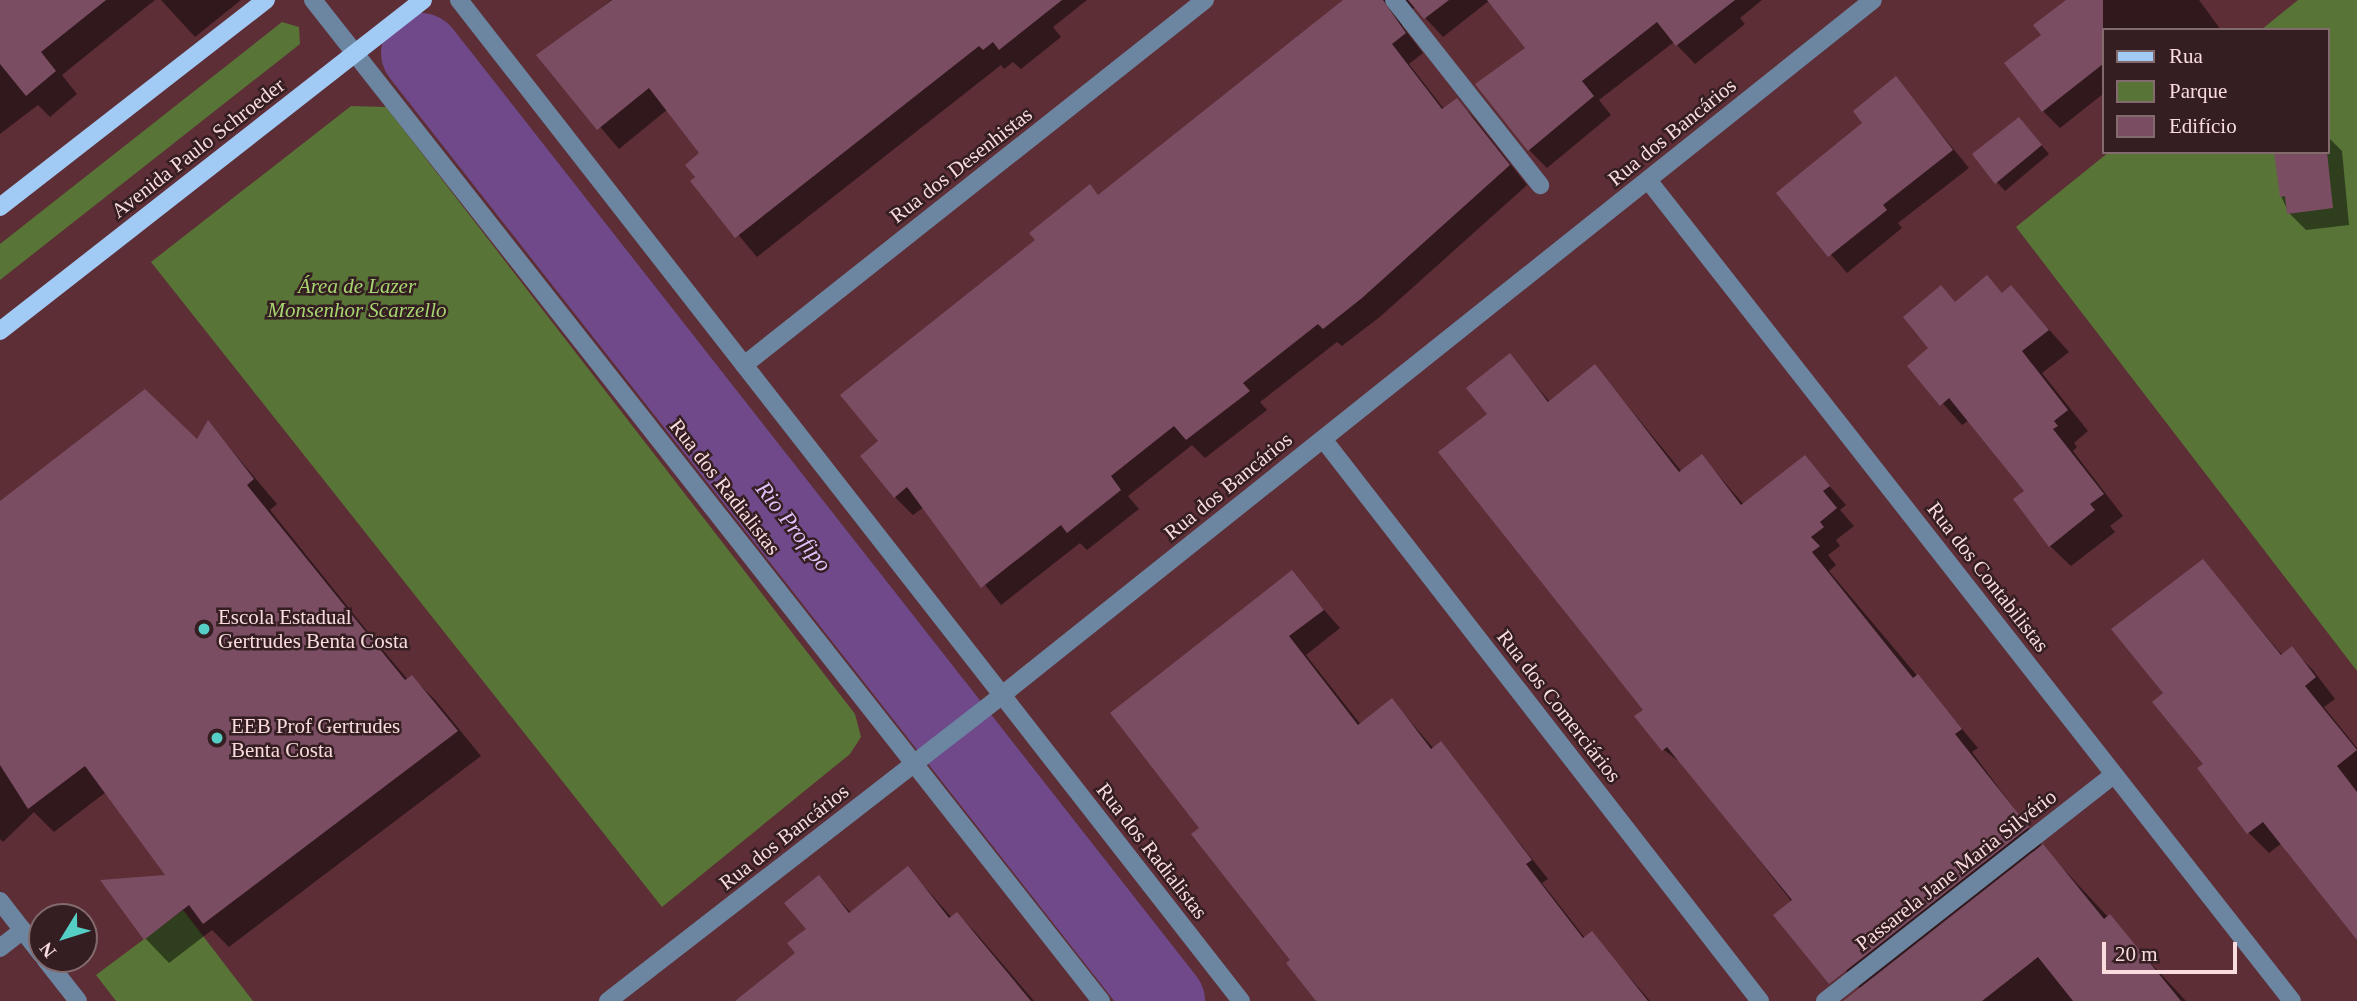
<!DOCTYPE html>
<html>
<head>
<meta charset="utf-8">
<style>
  body { margin:0 }
  #map { position:relative; width:2357px; height:1001px; overflow:hidden; background:#5d2e36; font-family:"Times New Roman",serif }
  div>[style] { position:absolute }
  .green>* { inset:0; background:#587437 }
  .shadow>* { inset:0; background:#0007 }
  .river>* { height:80px; margin:-40px; padding:0 40px; transform-origin:40px; border-radius:40px; background:#6f498a }
  .building>* { inset:0; background:#7b4d63 }
  .minor>* { height:18px; margin:-9px; padding:0 9px; transform-origin:9px; border-radius:9px; background:#6c85a0 }
  .major>* { height:18px; margin:-9px; padding:0 9px; transform-origin:9px; border-radius:9px; background:#a1caf5 }
  .dots>* { width:19px; height:19px; translate:-50% -50%; box-sizing:border-box; border:4px solid #341e21; border-radius:50% }
  span { translate:-50% -50%; white-space:nowrap; text-align:center; line-height:1.15; -webkit-text-stroke:5px #341e21; paint-order:stroke }
  .street-label { font-size:21px; color:#fadbde }
  .park-label { font-size:21px; color:#a7d570; font-style:italic }
  .poi-label { font-size:21px; color:#fadbde }
  .left { translate:0 -50%; text-align:left }
  .water-label { font-size:23px; color:#dfc0f9; font-style:italic }
  .legend { position:absolute; left:2102px; top:28px; width:228px; height:126px; box-sizing:border-box; background:#341e21; border:2px solid #836a6d; margin:0; padding:9px 12px; list-style:none; font-size:21px; color:#fadbde }
  .legend li { display:flex; align-items:center; gap:14px; height:35px }
  .legend b { width:35px; border:2px solid #836a6d }
  .north { position:absolute; left:28px; top:903px; width:70px; height:70px; box-sizing:border-box; background:#341e21; border:2px solid #836a6d; border-radius:50%; rotate:232deg; font-size:19px; font-weight:700; line-height:28px; text-align:center; color:#fadbde }
  .north::after { content:''; display:block; margin:auto; width:24px; height:32px; background:#55cec6; clip-path:polygon(50% 0,100% 100%,50% 72%,0 100%) }
  .scale { position:absolute; left:2102px; top:942px; width:135px; height:32px; box-sizing:border-box; border:4px solid #fadbde; border-top:0; padding-left:9px; font-size:21px; line-height:24px; white-space:nowrap; color:#fadbde; -webkit-text-stroke:5px #341e21; paint-order:stroke }
</style>
</head>
<body>
<div id="map">
  <div class="green">
    <i style="clip-path:polygon(2298px 0,2357px 0,2357px 671px,2016px 227px,2109px 152px,2327px 152px,2327px 30px,2261px 30px)"></i>
    <i style="clip-path:polygon(282px 22px,299px 27px,300px 44px,0 280px,0 244px)"></i>
    <i style="clip-path:polygon(351px 106px,386px 107px,855px 714px,861px 737px,850px 754px,662px 907px,151px 262px)"></i>
    <i style="clip-path:polygon(183px 910px,253px 1001px,116px 1001px,96px 975px)"></i>
  </div>
  <div class="shadow">
    <i style="clip-path:polygon(0 0,155px 0,62px 75px,77px 94px,50px 117px,38px 105px,0 134px)"></i>
    <i style="clip-path:polygon(161px 0,241px 0,195px 37px)"></i>
    <i style="clip-path:polygon(611px 0,1087px 0,1053px 27px,1061px 37px,1021px 69px,1013px 62px,1004px 69px,1001px 65px,757px 257px,693px 181px,702px 153px,668px 109px,619px 149px,539px 55px)"></i>
    <i style="clip-path:polygon(1349px 0,1762px 0,1740px 18px,1745px 24px,1695px 64px,1674px 42px,1599px 100px,1611px 115px,1547px 168px,1529px 150px,1527px 49px,1490px 0,1443px 37px,1416px 8px,1404px 10px,1402px 26px,1423px 53px,1409px 64px,1444px 109px,1457px 100px,1475px 119px,1527px 185px,1381px 316px,1342px 346px,1337px 342px,1260px 402px,1267px 410px,1205px 458px,1192px 445px,1128px 496px,1139px 509px,1087px 550px,1080px 543px,1001px 605px,924px 507px,913px 515px,895px 497px,880px 441px,1099px 196px)"></i>
    <i style="clip-path:polygon(2068px 0,2199px 0,2221px 30px,2103px 30px,2103px 94px,2060px 128px,2043px 111px,2043px 35px)"></i>
    <i style="clip-path:polygon(1896px 79px,1969px 168px,1898px 223px,1902px 228px,1847px 273px,1778px 193px,1865px 123px)"></i>
    <i style="clip-path:polygon(2027px 128px,2049px 154px,2005px 191px,1997px 182px)"></i>
    <i style="clip-path:polygon(2327px 136px,2342px 151px,2349px 225px,2306px 230px,2289px 213px,2281px 196px,2276px 152px,2327px 152px)"></i>
    <i style="clip-path:polygon(1987px 278px,2003px 294px,2011px 287px,2069px 352px,2042px 373px,2088px 431px,2074px 443px,2077px 447px,2073px 451px,2123px 516px,2110px 526px,2115px 532px,2071px 566px,2050px 546px,2026px 491px,1969px 420px,1962px 425px,1910px 366px,1931px 348px,1956px 303px)"></i>
    <i style="clip-path:polygon(1510px 356px,1550px 402px,1595px 366px,1682px 472px,1702px 456px,1744px 505px,1805px 458px,1846px 505px,1840px 510px,1854px 526px,1836px 540px,1840px 546px,1828px 555px,1836px 565px,1829px 571px,1978px 748px,1972px 752px,2043px 847px,2186px 1001px,1870px 1001px,1684px 765px,1664px 750px,1489px 414px)"></i>
    <i style="clip-path:polygon(208px 422px,277px 504px,270px 510px,372px 637px,408px 680px,412px 677px,436px 701px,481px 756px,229px 947px,212px 930px,169px 963px,145px 938px,169px 876px,106px 792px,54px 832px,34px 812px,3px 842px,0 839px,0 503px,197px 442px)"></i>
    <i style="clip-path:polygon(2203px 561px,2283px 656px,2292px 649px,2312px 669px,2335px 699px,2324px 707px,2357px 748px,2357px 937px,2282px 843px,2269px 853px,2248px 832px,2166px 693px)"></i>
    <i style="clip-path:polygon(1292px 573px,1340px 628px,1306px 655px,1361px 725px,1392px 700px,1434px 749px,1441px 744px,1548px 879px,1542px 883px,1585px 938px,1591px 933px,1650px 1001px,1318px 1001px,1201px 829px)"></i>
    <i style="clip-path:polygon(908px 868px,952px 918px,957px 914px,976px 933px,1034px 1001px,738px 1001px,797px 954px,808px 929px,818px 877px,851px 913px)"></i>
  </div>
  <div class="river">
    <i style="left:421px;top:53px;width:1205px;rotate:51.87deg"></i>
  </div>
  <div class="building">
    <i style="clip-path:polygon(0 0,106px 0,41px 52px,56px 71px,26px 96px,0 64px)"></i>
    <i style="clip-path:polygon(612px 0,1062px 0,999px 50px,993px 42px,983px 50px,979px 46px,735px 238px,690px 181px,695px 177px,685px 165px,699px 153px,649px 88px,597px 130px,536px 55px)"></i>
    <i style="clip-path:polygon(1343px 0,1383px 0,1406px 33px,1392px 44px,1442px 109px,1457px 98px,1510px 165px,1362px 298px,1323px 329px,1318px 324px,1243px 383px,1250px 391px,1186px 440px,1174px 426px,1111px 476px,1121px 490px,1067px 533px,1061px 525px,981px 588px,907px 487px,894px 498px,860px 456px,878px 441px,840px 395px,1035px 240px,1029px 233px,1090px 184px,1098px 195px)"></i>
    <i style="clip-path:polygon(1408px 0,1449px 0,1424px 19px)"></i>
    <i style="clip-path:polygon(1487px 0,1735px 0,1676px 46px,1657px 22px,1582px 81px,1594px 96px,1528px 151px,1475px 84px,1525px 48px)"></i>
    <i style="clip-path:polygon(2066px 0,2103px 0,2103px 64px,2042px 112px,2004px 63px,2041px 35px,2033px 25px)"></i>
    <i style="clip-path:polygon(1896px 76px,1953px 150px,1883px 205px,1887px 210px,1828px 257px,1776px 193px,1862px 123px,1853px 111px)"></i>
    <i style="clip-path:polygon(2019px 117px,2042px 145px,1995px 184px,1972px 154px)"></i>
    <i style="clip-path:polygon(2274px 152px,2327px 152px,2333px 208px,2287px 214px,2285px 196px,2280px 197px)"></i>
    <i style="clip-path:polygon(1987px 275px,2002px 293px,2011px 285px,2049px 330px,2022px 351px,2068px 410px,2054px 421px,2058px 426px,2053px 429px,2104px 494px,2090px 504px,2095px 510px,2049px 547px,2013px 499px,2024px 491px,1949px 398px,1940px 406px,1907px 366px,1928px 348px,1903px 317px,1941px 285px,1955px 302px)"></i>
    <i style="clip-path:polygon(1510px 353px,1548px 402px,1595px 364px,1679px 472px,1702px 454px,1741px 505px,1805px 455px,1830px 486px,1823px 491px,1837px 508px,1820px 522px,1824px 527px,1811px 537px,1820px 546px,1812px 552px,1913px 678px,1918px 674px,1962px 729px,1955px 734px,2029px 827px,1829px 984px,1773px 915px,1792px 900px,1667px 747px,1662px 751px,1634px 716px,1643px 710px,1438px 452px,1487px 414px,1466px 388px)"></i>
    <i style="clip-path:polygon(145px 389px,197px 439px,208px 420px,254px 479px,247px 485px,348px 610px,405px 680px,412px 675px,458px 731px,203px 924px,189px 905px,144px 940px,100px 880px,165px 875px,85px 766px,28px 809px,0 765px,0 501px)"></i>
    <i style="clip-path:polygon(2203px 559px,2281px 655px,2292px 646px,2316px 677px,2305px 686px,2357px 750px,2337px 766px,2357px 792px,2357px 940px,2263px 822px,2247px 834px,2197px 768px,2203px 764px,2152px 702px,2163px 693px,2111px 629px)"></i>
    <i style="clip-path:polygon(1292px 570px,1324px 610px,1289px 636px,1358px 725px,1392px 698px,1431px 749px,1441px 741px,1532px 860px,1526px 864px,1583px 938px,1592px 931px,1648px 1001px,1316px 1001px,1286px 963px,1290px 960px,1191px 834px,1199px 828px,1110px 713px)"></i>
    <i style="clip-path:polygon(2043px 844px,2104px 919px,2110px 914px,2181px 1001px,2073px 1001px,2038px 957px,1982px 1001px,1843px 1001px)"></i>
    <i style="clip-path:polygon(908px 866px,949px 918px,957px 912px,1031px 1001px,735px 1001px,795px 953px,787px 943px,806px 929px,784px 903px,819px 875px,849px 913px)"></i>
  </div>
  <div class="minor">
    <i style="left:313px;top:0;width:1274px;rotate:51.79deg"></i>
    <i style="left:459px;top:0;width:1270px;rotate:52deg"></i>
    <i style="left:1394px;top:0;width:236px;rotate:51.7deg"></i>
    <i style="left:1648px;top:180px;width:1043px;rotate:51.89deg"></i>
    <i style="left:744px;top:365px;width:588px;rotate:-38.37deg"></i>
    <i style="left:1323px;top:439px;width:712px;rotate:52.13deg"></i>
    <i style="left:0;top:901px;width:68px;rotate:52.1deg"></i>
    <i style="left:0;top:948px;width:29px;rotate:-38deg"></i>
    <i style="left:45px;top:959px;width:53px;rotate:51.8deg"></i>
    <i style="left:608px;top:1001px;width:499px;rotate:-37.8deg"></i>
    <i style="left:1002px;top:695px;width:1114px;rotate:-38.59deg"></i>
    <i style="left:1825px;top:1001px;width:367px;rotate:-38.1deg"></i>
  </div>
  <div class="major">
    <i style="left:0;top:207px;width:337px;rotate:-37.9deg"></i>
    <i style="left:0;top:331px;width:537px;rotate:-38.04deg"></i>
  </div>
  <div class="dots">
    <i style="left:204px;top:629px;background:#55cec6"></i>
    <i style="left:217px;top:738px;background:#55cec6"></i>
  </div>
  <div class="street-label">
    <span style="left:1672px;top:132px;rotate:-39deg">Rua dos Bancários</span>
    <span style="left:198px;top:148px;rotate:-38deg">Avenida Paulo Schroeder</span>
    <span style="left:961px;top:165px;rotate:-38deg">Rua dos Desenhistas</span>
    <span style="left:1228px;top:486px;rotate:-39deg">Rua dos Bancários</span>
    <span style="left:725px;top:487px;rotate:52deg">Rua dos Radialistas</span>
    <span style="left:1988px;top:577px;rotate:52deg">Rua dos Contabilistas</span>
    <span style="left:1559px;top:706px;rotate:52deg">Rua dos Comerciários</span>
    <span style="left:784px;top:837px;rotate:-38deg">Rua dos Bancários</span>
    <span style="left:1152px;top:851px;rotate:52deg">Rua dos Radialistas</span>
    <span style="left:1956px;top:870px;rotate:-38deg">Passarela Jane Maria Silvério</span>
  </div>
  <div class="park-label">
    <span style="left:357px;top:298px">Área de Lazer<br>Monsenhor Scarzello</span>
  </div>
  <div class="poi-label">
    <span class="left" style="left:218px;top:629px">Escola Estadual<br>Gertrudes Benta Costa</span>
    <span class="left" style="left:231px;top:738px">EEB Prof Gertrudes<br>Benta Costa</span>
  </div>
  <div class="water-label">
    <span style="left:793px;top:527px;rotate:52deg">Rio Profipo</span>
  </div>
  <ul class="legend">
  <li><b style="height:9px;background:#a1caf5"></b>Rua</li>
  <li><b style="height:19px;background:#587437"></b>Parque</li>
  <li><b style="height:19px;background:#7b4d63"></b>Edifício</li>
  </ul>
  <div class="north">N</div>
  <div class="scale">20 m</div>
</div>
</body>
</html>
